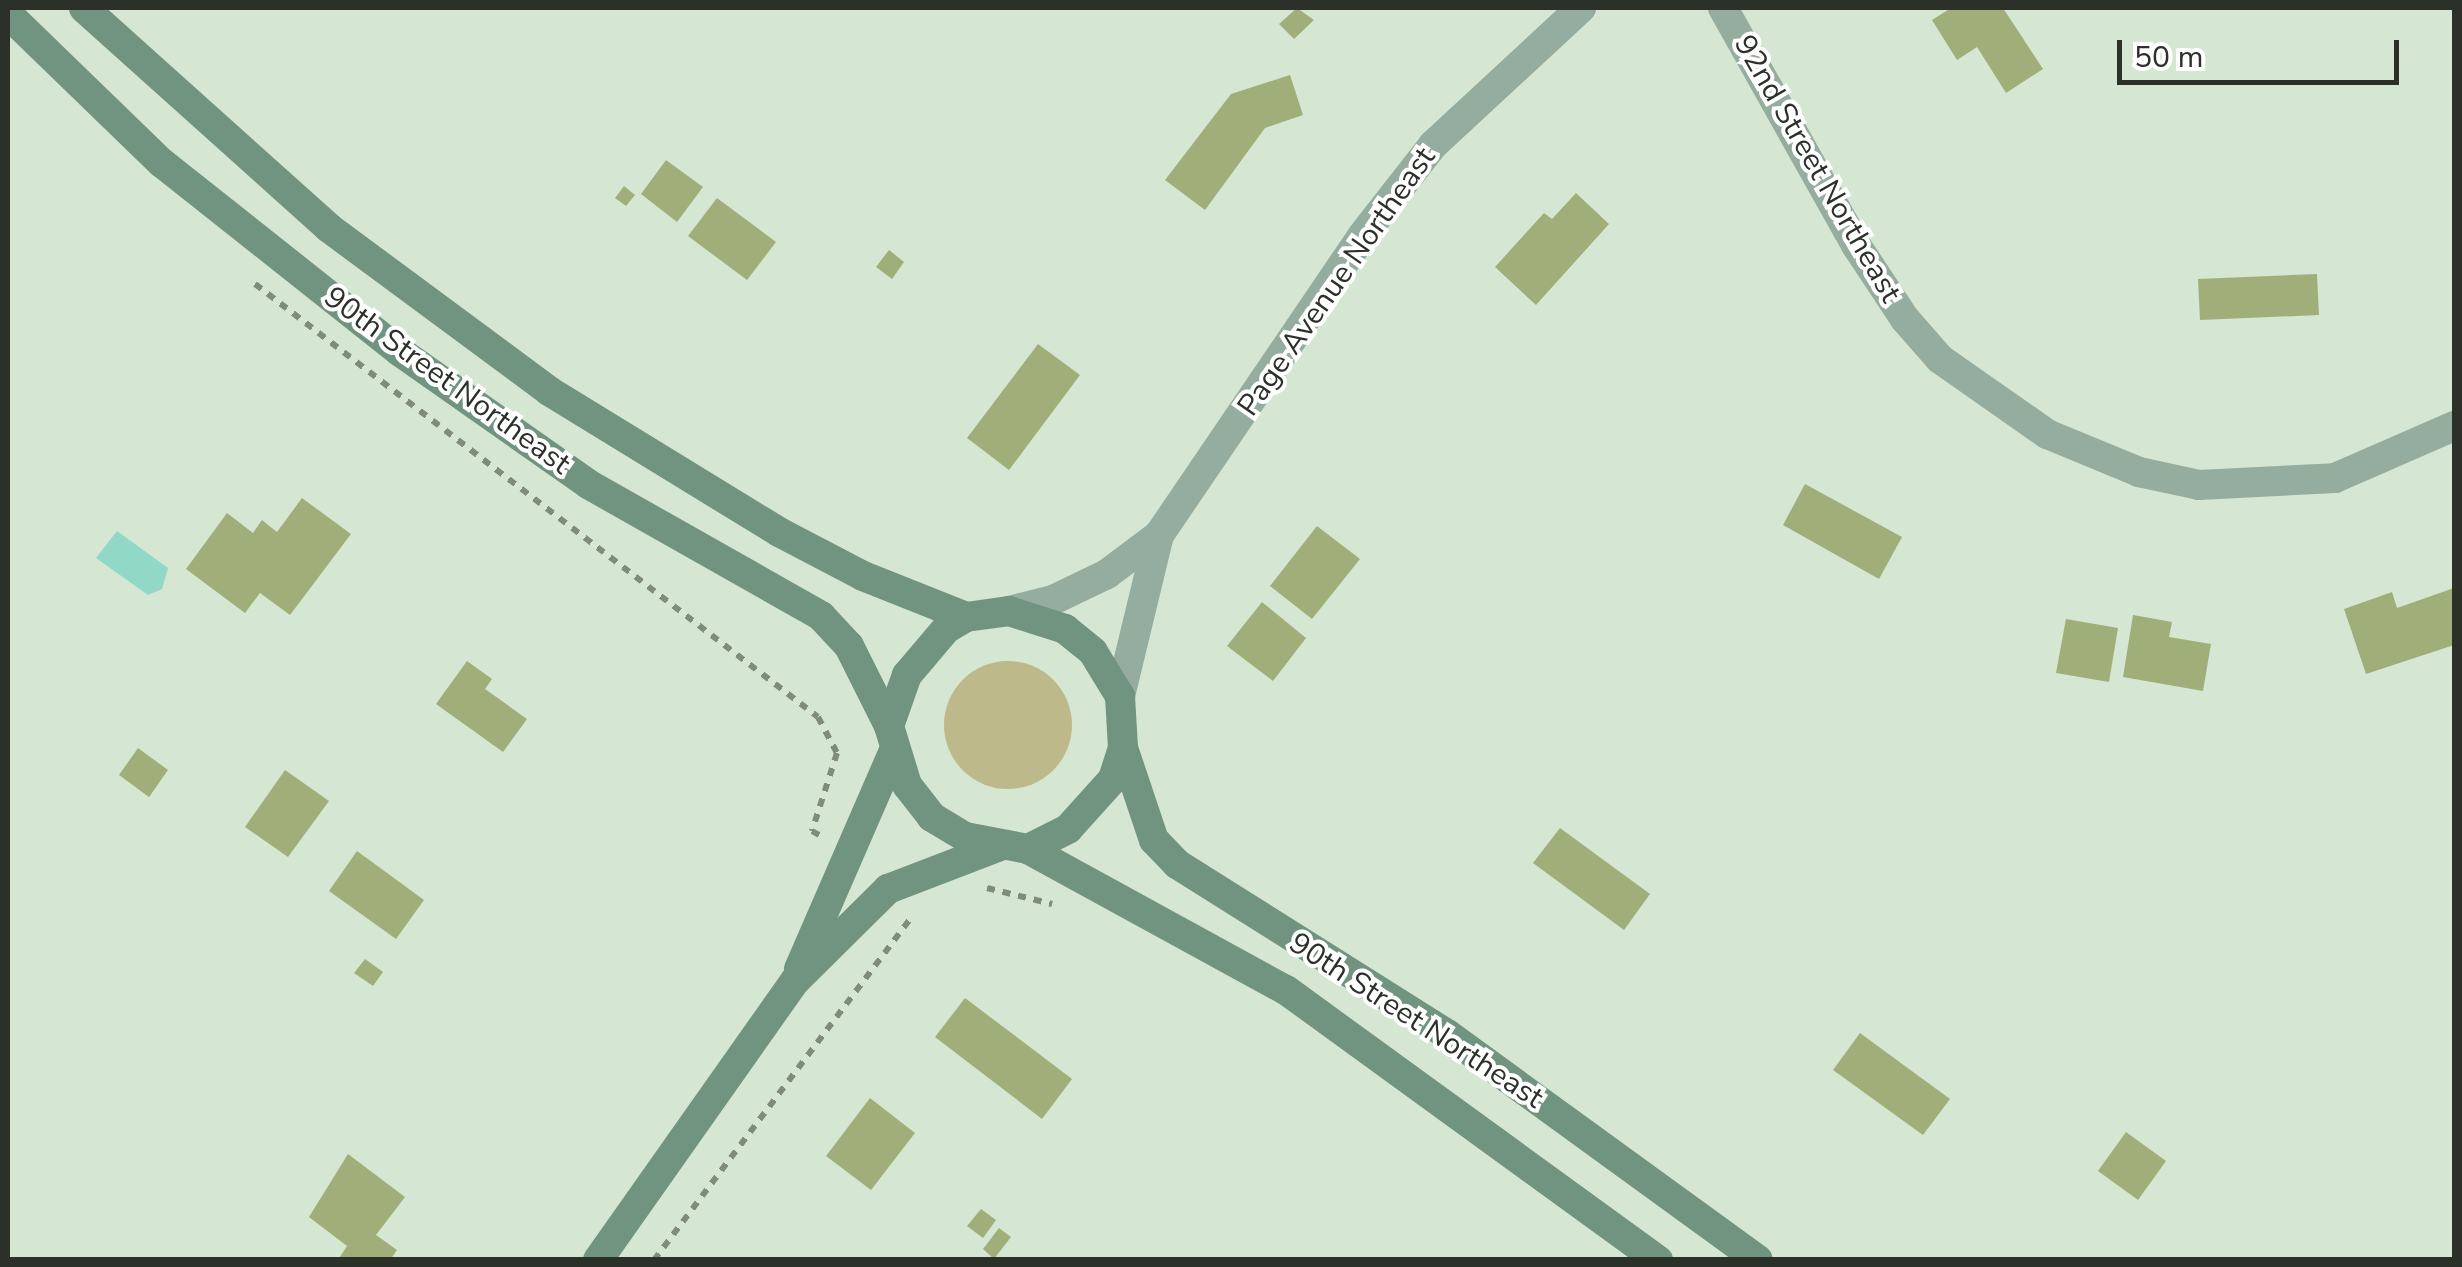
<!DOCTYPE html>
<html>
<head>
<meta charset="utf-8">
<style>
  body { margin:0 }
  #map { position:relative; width:2462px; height:1267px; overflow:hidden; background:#d5e6d2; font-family:"Nunito Sans",sans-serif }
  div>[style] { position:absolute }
  .green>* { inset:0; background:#beb98a }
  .round { border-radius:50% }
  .water>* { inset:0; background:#92d8c7 }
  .building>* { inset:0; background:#a0af7a }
  .path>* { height:6px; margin-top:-3px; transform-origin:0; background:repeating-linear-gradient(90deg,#808b7d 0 8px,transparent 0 16px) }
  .street>* { height:30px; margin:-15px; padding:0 15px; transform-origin:15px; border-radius:15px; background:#95ad9f }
  .secondary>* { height:30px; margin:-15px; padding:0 15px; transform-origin:15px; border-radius:15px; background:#70947f }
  span { translate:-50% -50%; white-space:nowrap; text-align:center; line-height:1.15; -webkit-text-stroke:8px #fff; paint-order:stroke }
  .street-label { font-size:30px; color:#2b3129 }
  .frame { position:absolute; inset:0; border:10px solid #2b3129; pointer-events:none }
  .scale { position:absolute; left:2117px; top:40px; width:282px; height:45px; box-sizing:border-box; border:5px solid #2b3129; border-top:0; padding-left:12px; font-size:30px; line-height:35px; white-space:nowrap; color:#2b3129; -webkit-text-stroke:8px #fff; paint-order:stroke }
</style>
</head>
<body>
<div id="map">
  <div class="green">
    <i class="round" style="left:944px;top:661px;width:128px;height:128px"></i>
  </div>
  <div class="water">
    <i style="clip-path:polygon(117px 531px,168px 568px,162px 589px,148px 595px,96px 558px)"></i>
  </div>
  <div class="building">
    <i style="clip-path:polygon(1297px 8px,1314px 20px,1294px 39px,1279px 24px)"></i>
    <i style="clip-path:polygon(1951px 8px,2003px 8px,2043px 69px,2006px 93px,1977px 47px,1957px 60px,1932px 20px)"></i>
    <i style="clip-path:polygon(1290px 75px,1303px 115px,1265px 128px,1205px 210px,1165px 180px,1231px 94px)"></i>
    <i style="clip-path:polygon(666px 160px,703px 187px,677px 222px,641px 194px)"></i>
    <i style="clip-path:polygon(624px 186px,635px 195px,626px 206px,615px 198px)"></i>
    <i style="clip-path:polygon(1576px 193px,1609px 224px,1536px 305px,1495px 267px,1544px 213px,1552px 219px)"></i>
    <i style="clip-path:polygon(717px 198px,776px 242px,747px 280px,688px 236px)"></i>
    <i style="clip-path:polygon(889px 250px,904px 262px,892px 279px,876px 267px)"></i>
    <i style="clip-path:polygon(2317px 274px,2319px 315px,2200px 320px,2198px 279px)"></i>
    <i style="clip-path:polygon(1038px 344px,1080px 375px,1009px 470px,967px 438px)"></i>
    <i style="clip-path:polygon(1805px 484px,1902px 537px,1879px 579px,1783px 525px)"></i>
    <i style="clip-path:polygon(302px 498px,351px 534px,290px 615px,260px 593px,245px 613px,186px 569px,227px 513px,253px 533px,262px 520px,277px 532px)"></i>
    <i style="clip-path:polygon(1317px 526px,1360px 559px,1312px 619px,1270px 586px)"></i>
    <i style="clip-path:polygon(2454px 588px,2454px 645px,2366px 674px,2344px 609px,2392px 592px,2397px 608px)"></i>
    <i style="clip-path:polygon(1262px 602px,1306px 638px,1273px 681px,1227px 646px)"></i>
    <i style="clip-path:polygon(2133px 615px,2172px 622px,2169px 637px,2211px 644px,2203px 691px,2123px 677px)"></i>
    <i style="clip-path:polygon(2066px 619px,2118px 628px,2109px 682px,2056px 673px)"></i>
    <i style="clip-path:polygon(467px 661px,492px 679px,485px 689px,527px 719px,503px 752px,436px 704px)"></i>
    <i style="clip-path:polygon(138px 748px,168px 770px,149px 797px,119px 775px)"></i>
    <i style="clip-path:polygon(285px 770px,329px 801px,288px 857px,245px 827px)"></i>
    <i style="clip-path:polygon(1560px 828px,1650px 894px,1624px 930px,1533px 863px)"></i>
    <i style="clip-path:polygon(357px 851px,424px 900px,396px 939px,329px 891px)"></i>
    <i style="clip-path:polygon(365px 959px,383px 972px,373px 986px,354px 973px)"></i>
    <i style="clip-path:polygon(965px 998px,1072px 1079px,1042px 1119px,935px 1037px)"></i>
    <i style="clip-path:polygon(1860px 1033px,1950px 1099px,1923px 1135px,1833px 1070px)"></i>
    <i style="clip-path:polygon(870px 1098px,915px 1133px,871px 1190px,826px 1156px)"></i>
    <i style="clip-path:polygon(2126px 1132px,2166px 1161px,2138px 1200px,2098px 1171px)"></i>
    <i style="clip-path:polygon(348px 1154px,405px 1197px,376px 1235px,397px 1250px,390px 1260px,338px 1260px,347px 1246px,309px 1217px)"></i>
    <i style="clip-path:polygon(981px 1209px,996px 1220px,983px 1238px,967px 1226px)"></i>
    <i style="clip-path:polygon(999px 1228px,1011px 1237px,994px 1259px,983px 1249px)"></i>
  </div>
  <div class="path">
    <i style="left:255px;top:284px;width:710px;rotate:37.56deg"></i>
    <i style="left:818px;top:717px;width:41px;rotate:62.2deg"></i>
    <i style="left:837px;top:753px;width:82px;rotate:107.8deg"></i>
    <i style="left:812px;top:831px;width:13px;rotate:29deg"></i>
    <i style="left:987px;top:888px;width:67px;rotate:13.8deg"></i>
    <i style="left:654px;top:1260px;width:429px;rotate:-53.1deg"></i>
  </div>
  <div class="street">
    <i style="left:1723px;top:8px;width:272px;rotate:60.7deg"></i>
    <i style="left:1856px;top:245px;width:89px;rotate:56.5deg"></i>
    <i style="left:1905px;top:319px;width:53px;rotate:48.8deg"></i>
    <i style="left:1940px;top:359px;width:131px;rotate:35deg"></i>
    <i style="left:2047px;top:434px;width:100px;rotate:22.4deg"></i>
    <i style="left:2139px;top:472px;width:61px;rotate:12.2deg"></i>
    <i style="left:2199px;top:485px;width:136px;rotate:-2.9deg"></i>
    <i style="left:2335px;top:478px;width:130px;rotate:-23.6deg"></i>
    <i style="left:1009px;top:611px;width:45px;rotate:-14deg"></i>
    <i style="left:1053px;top:600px;width:60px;rotate:-25.7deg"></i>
    <i style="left:1107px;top:574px;width:65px;rotate:-36.9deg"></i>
    <i style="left:1159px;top:535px;width:361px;rotate:-55.8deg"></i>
    <i style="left:1362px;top:236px;width:115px;rotate:-52deg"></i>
    <i style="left:1433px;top:145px;width:202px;rotate:-42.8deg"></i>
    <i style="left:1120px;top:696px;width:166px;rotate:-76.4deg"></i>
  </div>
  <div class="secondary">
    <i style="left:84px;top:8px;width:329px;rotate:41.9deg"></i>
    <i style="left:329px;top:228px;width:274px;rotate:36.5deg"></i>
    <i style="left:549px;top:391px;width:270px;rotate:31.5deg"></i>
    <i style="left:779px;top:532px;width:95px;rotate:27.6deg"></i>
    <i style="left:863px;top:576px;width:111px;rotate:21.7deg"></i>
    <i style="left:8px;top:14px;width:214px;rotate:44.1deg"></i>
    <i style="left:162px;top:163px;width:303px;rotate:38.4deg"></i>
    <i style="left:399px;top:351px;width:231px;rotate:35.1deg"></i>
    <i style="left:588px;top:484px;width:268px;rotate:29.5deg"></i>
    <i style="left:821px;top:616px;width:41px;rotate:47deg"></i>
    <i style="left:849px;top:646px;width:89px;rotate:63.4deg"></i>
    <i style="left:1009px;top:611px;width:59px;rotate:17.8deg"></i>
    <i style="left:1065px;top:629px;width:36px;rotate:39deg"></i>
    <i style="left:1093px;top:652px;width:52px;rotate:58.5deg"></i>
    <i style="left:1120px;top:696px;width:52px;rotate:86.7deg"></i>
    <i style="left:1123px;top:748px;width:33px;rotate:108deg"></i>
    <i style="left:1113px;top:779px;width:67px;rotate:132deg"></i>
    <i style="left:1068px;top:829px;width:45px;rotate:153.4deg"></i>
    <i style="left:1028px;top:849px;width:64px;rotate:-169.2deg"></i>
    <i style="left:965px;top:837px;width:39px;rotate:-149deg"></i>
    <i style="left:932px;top:817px;width:41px;rotate:-128deg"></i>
    <i style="left:907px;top:785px;width:62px;rotate:-107deg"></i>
    <i style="left:889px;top:726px;width:54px;rotate:-70.6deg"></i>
    <i style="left:907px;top:675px;width:60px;rotate:-49.7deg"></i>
    <i style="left:946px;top:629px;width:23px;rotate:-31deg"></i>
    <i style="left:966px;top:617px;width:43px;rotate:-7.9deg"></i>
    <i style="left:1123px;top:748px;width:97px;rotate:71.4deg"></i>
    <i style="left:1154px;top:840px;width:33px;rotate:46deg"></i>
    <i style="left:1177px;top:864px;width:319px;rotate:32.2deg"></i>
    <i style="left:1447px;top:1034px;width:384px;rotate:36deg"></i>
    <i style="left:1028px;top:849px;width:294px;rotate:28.7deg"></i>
    <i style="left:1286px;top:990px;width:460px;rotate:36deg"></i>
    <i style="left:799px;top:969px;width:241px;rotate:-66.5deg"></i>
    <i style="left:598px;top:1260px;width:342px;rotate:-54.8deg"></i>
    <i style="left:795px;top:981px;width:131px;rotate:-44.7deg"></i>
    <i style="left:888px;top:889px;width:120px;rotate:-21deg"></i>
  </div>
  <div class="street-label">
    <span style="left:1817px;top:169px;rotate:60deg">92nd Street Northeast</span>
    <span style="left:1337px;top:282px;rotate:-55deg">Page Avenue Northeast</span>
    <span style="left:447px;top:381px;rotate:36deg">90th Street Northeast</span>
    <span style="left:1416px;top:1021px;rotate:33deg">90th Street Northeast</span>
  </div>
  <div class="frame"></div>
  <div class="scale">50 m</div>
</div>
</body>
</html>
